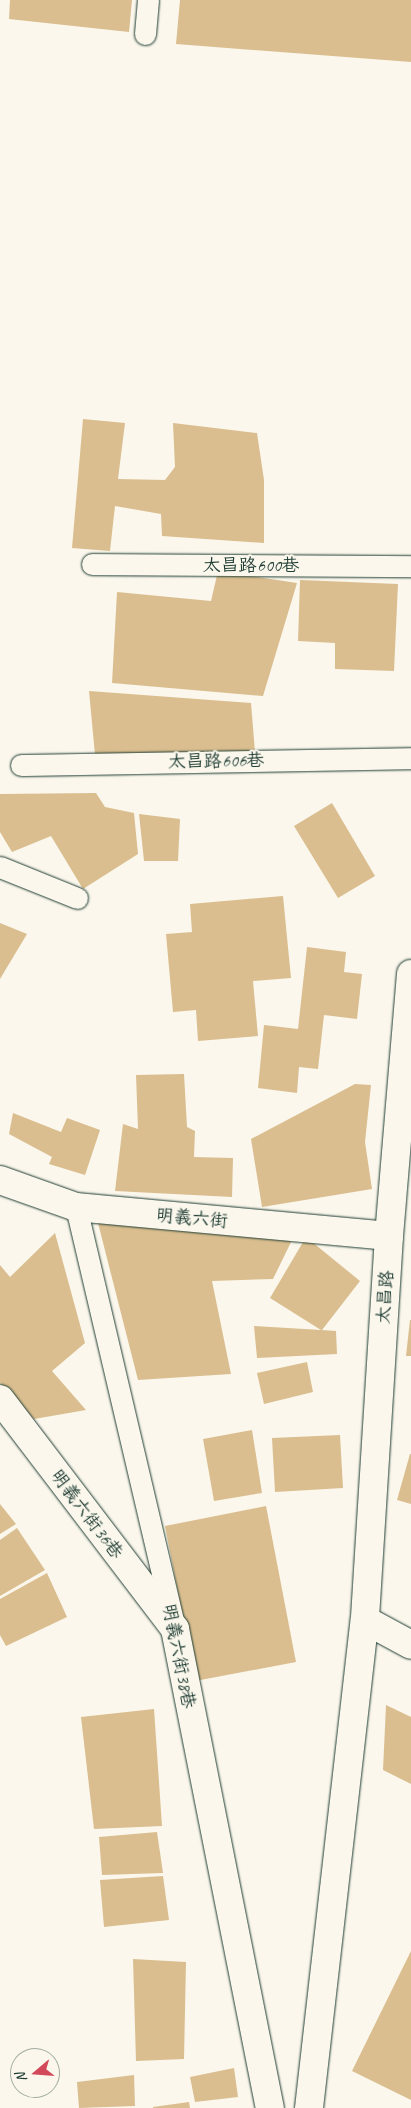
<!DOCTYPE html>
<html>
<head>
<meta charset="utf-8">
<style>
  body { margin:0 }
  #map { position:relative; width:411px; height:2108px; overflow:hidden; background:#fbf7ec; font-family:Caveat,"LXGW WenKai TC",sans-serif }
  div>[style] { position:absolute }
  .building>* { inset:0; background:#dabe8f }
  .roads { filter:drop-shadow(0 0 1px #1f3d34) drop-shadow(0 0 1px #1f3d34) }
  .service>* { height:21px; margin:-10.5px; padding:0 10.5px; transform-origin:10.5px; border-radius:10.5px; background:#fbf7ec }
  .minor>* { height:28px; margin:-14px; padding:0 14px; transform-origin:14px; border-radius:14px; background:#fbf7ec }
  .tertiary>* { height:28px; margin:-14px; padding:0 14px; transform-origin:14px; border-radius:14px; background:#fbf7ec }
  span { translate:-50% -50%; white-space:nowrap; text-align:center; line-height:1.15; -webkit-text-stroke:4px #fbf7ec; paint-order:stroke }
  .street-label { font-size:18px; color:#1f3d34 }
  .north { position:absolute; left:10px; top:2048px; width:50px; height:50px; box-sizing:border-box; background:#fbf7ec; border:1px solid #a3ada2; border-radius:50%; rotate:252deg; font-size:14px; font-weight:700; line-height:20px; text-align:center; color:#1f3d34 }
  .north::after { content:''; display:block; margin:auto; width:18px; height:22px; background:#d1495b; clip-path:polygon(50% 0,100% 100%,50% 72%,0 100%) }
</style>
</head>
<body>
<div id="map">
  <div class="building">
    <i style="clip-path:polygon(10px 0,132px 0,129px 32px,9px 19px)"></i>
    <i style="clip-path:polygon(180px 0,411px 0,411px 62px,176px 44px)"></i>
    <i style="clip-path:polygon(83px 419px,125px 423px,118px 479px,165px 480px,175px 467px,173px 423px,257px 433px,264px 480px,264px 543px,162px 536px,161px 514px,115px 506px,110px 551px,72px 548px)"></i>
    <i style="clip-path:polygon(218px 571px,297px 583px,263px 696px,112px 683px,117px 592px,211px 601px)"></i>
    <i style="clip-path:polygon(300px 580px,398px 584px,394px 671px,335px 669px,335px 643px,298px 641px)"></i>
    <i style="clip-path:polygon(89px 691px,251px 703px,255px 752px,95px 755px)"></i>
    <i style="clip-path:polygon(96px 793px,105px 807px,134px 813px,138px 854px,83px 889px,51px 836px,12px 852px,0 832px,0 794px)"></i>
    <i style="clip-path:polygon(332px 803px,375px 876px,338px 898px,294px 826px)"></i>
    <i style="clip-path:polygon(139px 814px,180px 819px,178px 861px,144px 861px)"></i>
    <i style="clip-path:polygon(283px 896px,291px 978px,253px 981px,258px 1036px,198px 1041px,196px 1010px,173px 1012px,166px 934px,192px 932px,190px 904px)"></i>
    <i style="clip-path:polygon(0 923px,27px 934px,0 979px)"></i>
    <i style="clip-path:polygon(307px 947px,346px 952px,344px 972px,362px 974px,357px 1019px,324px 1015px,318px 1069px,299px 1067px,297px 1093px,258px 1088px,264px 1025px,298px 1029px)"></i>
    <i style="clip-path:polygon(184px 1074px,187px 1127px,195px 1131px,194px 1157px,233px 1158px,232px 1197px,115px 1191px,123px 1124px,138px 1129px,136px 1075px)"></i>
    <i style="clip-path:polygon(355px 1084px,371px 1085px,365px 1142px,372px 1189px,262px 1207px,251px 1139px)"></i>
    <i style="clip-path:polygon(13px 1113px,61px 1132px,67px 1118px,100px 1130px,85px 1175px,49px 1164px,52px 1157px,9px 1134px)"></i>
    <i style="clip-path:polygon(97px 1219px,293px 1238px,273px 1279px,212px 1281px,231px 1374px,138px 1380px)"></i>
    <i style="clip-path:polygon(55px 1233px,85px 1343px,52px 1371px,86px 1410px,34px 1419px,0 1383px,0 1265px,10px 1277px)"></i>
    <i style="clip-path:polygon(306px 1237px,360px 1281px,322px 1330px,336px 1331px,337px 1354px,257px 1358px,254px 1326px,321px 1330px,270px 1298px)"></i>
    <i style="clip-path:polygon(410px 1320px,411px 1320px,411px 1356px,406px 1356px)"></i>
    <i style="clip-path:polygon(307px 1362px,313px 1392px,264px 1404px,257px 1373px)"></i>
    <i style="clip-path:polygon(252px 1430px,262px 1493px,214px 1501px,203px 1439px)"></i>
    <i style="clip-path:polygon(340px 1435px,343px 1488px,275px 1492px,272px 1438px)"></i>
    <i style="clip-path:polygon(410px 1454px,411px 1454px,411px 1504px,397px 1500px)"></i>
    <i style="clip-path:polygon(0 1504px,16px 1524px,0 1534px)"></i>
    <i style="clip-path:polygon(266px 1506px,296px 1662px,195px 1681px,165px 1526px)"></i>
    <i style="clip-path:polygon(17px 1528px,45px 1570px,0 1596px,0 1540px)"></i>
    <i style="clip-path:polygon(47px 1573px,67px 1617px,6px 1646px,0 1635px,0 1599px)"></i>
    <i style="clip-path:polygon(386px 1705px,411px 1717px,411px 1784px,383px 1770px)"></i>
    <i style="clip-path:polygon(154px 1709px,162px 1826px,94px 1829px,81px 1717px)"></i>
    <i style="clip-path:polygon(157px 1832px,163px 1873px,102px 1875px,99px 1837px)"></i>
    <i style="clip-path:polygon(163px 1876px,169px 1920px,104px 1927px,100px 1880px)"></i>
    <i style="clip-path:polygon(411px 1951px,411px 2100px,352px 2071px)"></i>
    <i style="clip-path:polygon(133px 1959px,186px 1962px,184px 2059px,136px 2061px)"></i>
    <i style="clip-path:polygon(234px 2068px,238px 2097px,195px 2102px,190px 2077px)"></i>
    <i style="clip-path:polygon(134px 2075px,135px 2106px,79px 2108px,77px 2082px)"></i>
    <i style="clip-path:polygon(189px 2102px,190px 2108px,153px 2108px,153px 2107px)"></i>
  </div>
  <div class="roads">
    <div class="service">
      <i style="left:145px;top:34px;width:34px;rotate:-85deg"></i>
      <i style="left:92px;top:564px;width:319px;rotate:0.4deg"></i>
      <i style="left:21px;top:765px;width:390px;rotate:-1deg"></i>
      <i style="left:0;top:867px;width:83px;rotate:21.9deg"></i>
      <i style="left:76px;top:1207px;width:428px;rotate:76.8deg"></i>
    </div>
    <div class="minor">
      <i style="left:389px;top:1236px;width:263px;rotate:-85.2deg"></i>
      <i style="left:0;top:1399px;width:289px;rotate:52.7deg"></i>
      <i style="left:175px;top:1629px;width:488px;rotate:78.8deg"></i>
      <i style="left:309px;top:2108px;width:491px;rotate:-83.5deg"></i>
    </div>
    <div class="tertiary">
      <i style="left:0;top:1180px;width:81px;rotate:19.6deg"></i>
      <i style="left:76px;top:1207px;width:314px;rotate:5.3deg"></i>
      <i style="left:389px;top:1236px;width:385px;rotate:93.6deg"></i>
      <i style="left:365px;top:1620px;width:52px;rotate:28.5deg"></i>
    </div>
  </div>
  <div class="street-label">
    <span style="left:251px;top:565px">太昌路600巷</span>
    <span style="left:216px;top:761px;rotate:-1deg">太昌路606巷</span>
    <span style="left:192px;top:1218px;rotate:5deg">明義六街</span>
    <span style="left:385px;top:1297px;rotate:-86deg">太昌路</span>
    <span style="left:87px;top:1514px;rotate:53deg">明義六街36巷</span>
    <span style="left:179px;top:1656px;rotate:79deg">明義六街38巷</span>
  </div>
  <div class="north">N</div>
</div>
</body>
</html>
